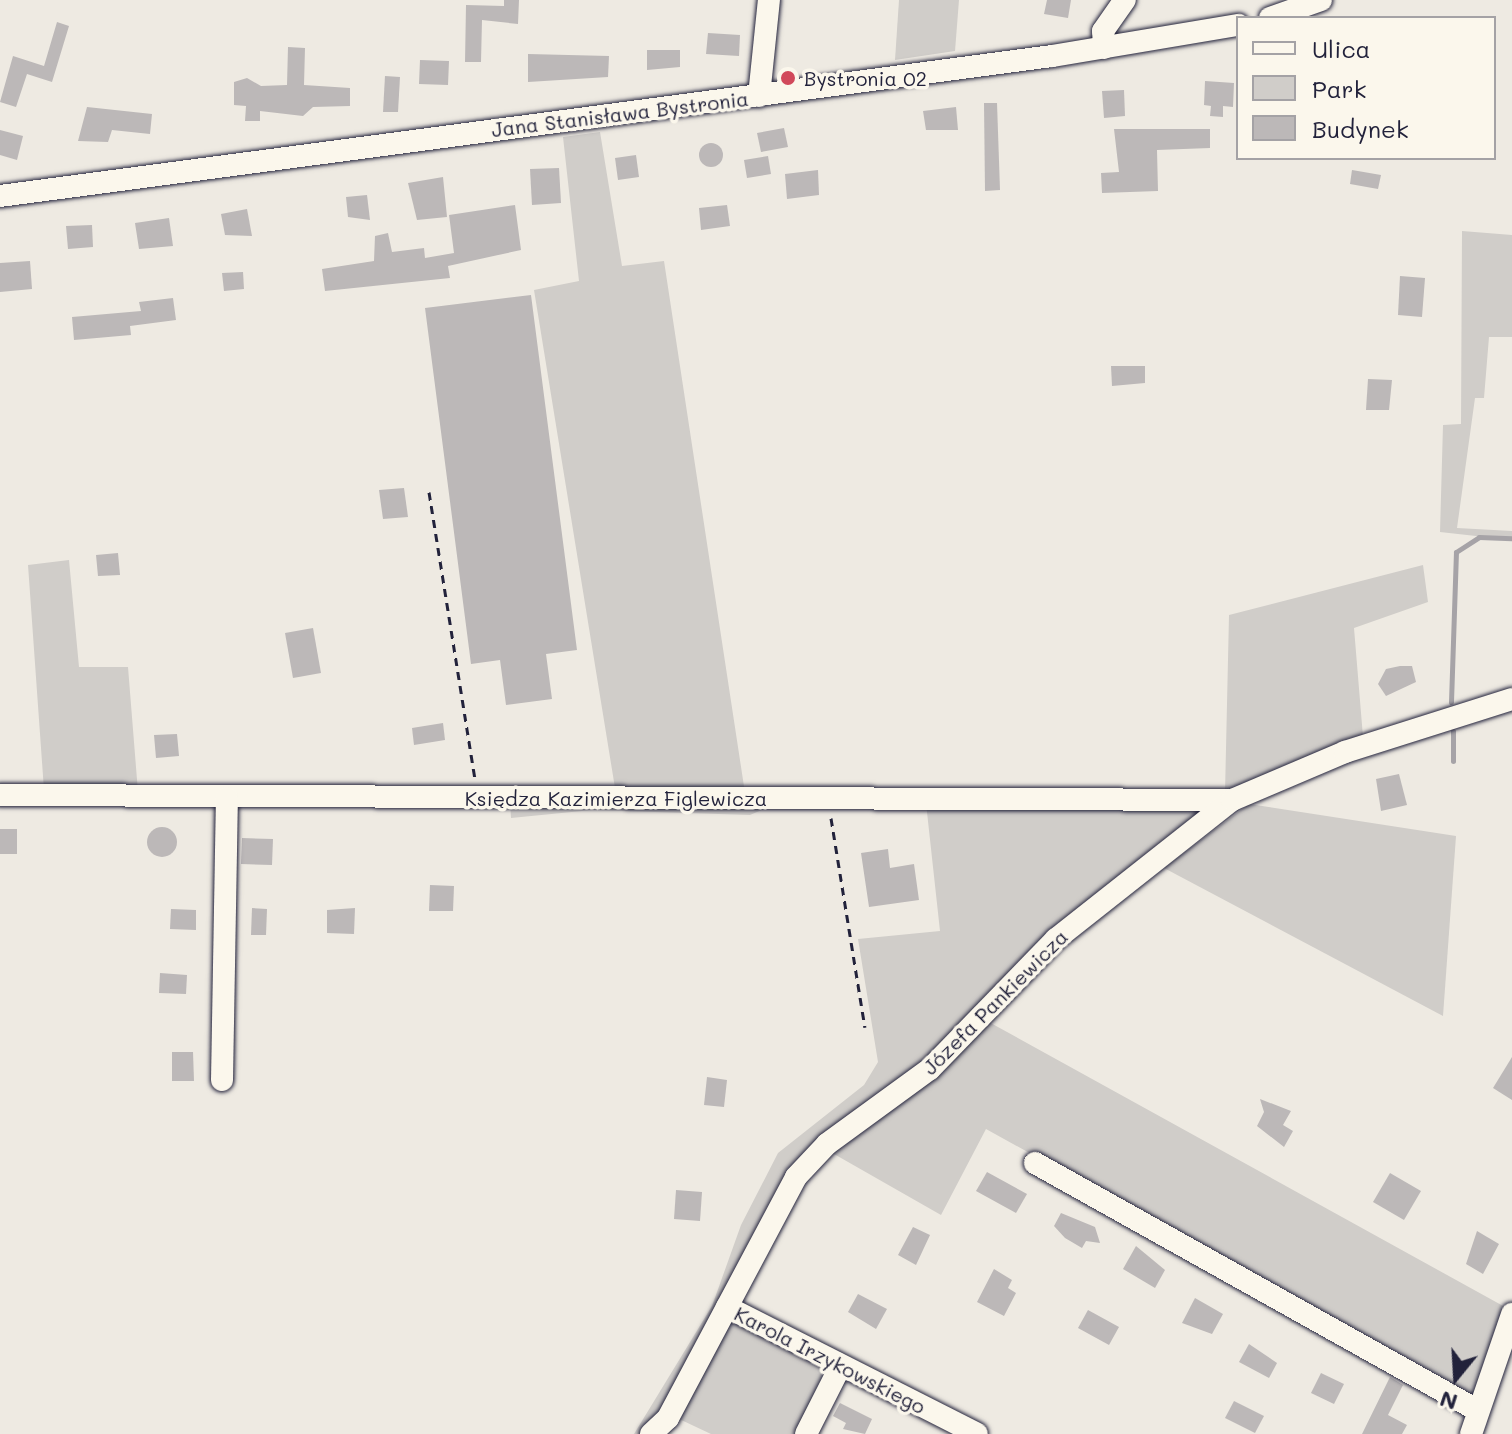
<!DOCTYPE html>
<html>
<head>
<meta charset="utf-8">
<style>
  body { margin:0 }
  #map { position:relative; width:1512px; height:1434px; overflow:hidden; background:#eeeae2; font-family:Mali,sans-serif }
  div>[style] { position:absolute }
  .green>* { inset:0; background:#d0cdc9 }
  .stream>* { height:5px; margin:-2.5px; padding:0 2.5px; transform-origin:2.5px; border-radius:2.5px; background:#a6a3a7 }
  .building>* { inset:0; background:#bcb8b8 }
  .round { border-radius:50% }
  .path>* { height:3px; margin-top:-1.5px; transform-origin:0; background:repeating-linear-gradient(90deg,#22223b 0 8px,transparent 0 14px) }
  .roads { filter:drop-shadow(0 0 2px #22223b) drop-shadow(0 0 2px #22223b) }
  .minor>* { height:22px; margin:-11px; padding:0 11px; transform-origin:11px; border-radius:11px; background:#fbf7ec }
  .dots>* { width:22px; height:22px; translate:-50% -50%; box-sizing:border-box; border:4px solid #fbf7ec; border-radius:50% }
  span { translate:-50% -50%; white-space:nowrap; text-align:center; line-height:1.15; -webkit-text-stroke:7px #fbf7ec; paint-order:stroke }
  .poi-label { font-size:20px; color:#22223b }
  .left { translate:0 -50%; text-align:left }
  .street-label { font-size:20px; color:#22223b }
  .legend { position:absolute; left:1236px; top:16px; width:260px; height:144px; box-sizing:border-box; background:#fbf7ec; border:2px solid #a4a2a5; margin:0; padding:10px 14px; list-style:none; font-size:24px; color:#22223b }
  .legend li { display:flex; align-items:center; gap:16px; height:40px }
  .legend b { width:40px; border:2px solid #a4a2a5 }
  .north { position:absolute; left:1416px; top:1338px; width:80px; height:80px; -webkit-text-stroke:6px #fbf7ec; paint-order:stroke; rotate:198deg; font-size:22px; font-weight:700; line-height:32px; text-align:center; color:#22223b }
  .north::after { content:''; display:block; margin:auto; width:28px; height:36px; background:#22223b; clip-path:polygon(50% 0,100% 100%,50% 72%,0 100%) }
</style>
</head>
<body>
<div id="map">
  <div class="green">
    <i style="clip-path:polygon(899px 0,959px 0,955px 51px,895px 60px)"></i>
    <i style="clip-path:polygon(600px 132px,622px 266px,664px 261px,745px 793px,615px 788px,534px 290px,579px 281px,563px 137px)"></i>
    <i style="clip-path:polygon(1462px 231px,1512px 235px,1512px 337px,1489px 337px,1484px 398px,1475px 398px,1457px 528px,1512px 531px,1512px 540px,1440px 532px,1443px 425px,1461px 424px)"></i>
    <i style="clip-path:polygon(69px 560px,79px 667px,128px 667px,138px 792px,44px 790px,28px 565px)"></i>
    <i style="clip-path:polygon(1423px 565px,1428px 602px,1354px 628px,1363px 737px,1225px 793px,1229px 615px)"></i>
    <i style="clip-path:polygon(782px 801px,750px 815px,592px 810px,511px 818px,510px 802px)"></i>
    <i style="clip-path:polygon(926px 803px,1216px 804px,924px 1065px,796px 1166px,665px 1414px,644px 1434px,634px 1434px,712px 1306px,741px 1225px,778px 1153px,864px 1085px,878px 1062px,858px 939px,940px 931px)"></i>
    <i style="clip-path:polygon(1249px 804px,1456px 836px,1443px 1016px,1164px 868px)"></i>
    <i style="clip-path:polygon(987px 1021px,1505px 1307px,1472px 1398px,986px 1129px,941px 1215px,827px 1150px)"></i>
    <i style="clip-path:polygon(729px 1313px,822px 1361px,828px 1372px,800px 1434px,711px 1434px,677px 1418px)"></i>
  </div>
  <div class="stream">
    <i style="left:1451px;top:702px;width:150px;rotate:-88.1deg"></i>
    <i style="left:1456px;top:552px;width:27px;rotate:-33deg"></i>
    <i style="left:1479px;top:537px;width:33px;rotate:2deg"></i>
    <i style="left:1453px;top:731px;width:30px;rotate:90deg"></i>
  </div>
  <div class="building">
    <i style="clip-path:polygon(504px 0,519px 0,518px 24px,482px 20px,481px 62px,465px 62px,466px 5px,504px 6px)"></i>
    <i style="clip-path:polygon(1047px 0,1071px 0,1068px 18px,1044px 14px)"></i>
    <i style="clip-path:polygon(57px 22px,69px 26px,52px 82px,27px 74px,16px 107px,0 102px,13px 56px,44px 66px)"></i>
    <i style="clip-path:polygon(708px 33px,740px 35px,739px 56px,706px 54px)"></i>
    <i style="clip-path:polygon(288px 47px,305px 48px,304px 85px,350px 88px,350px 106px,313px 107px,303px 116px,260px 111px,260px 121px,245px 121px,246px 106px,234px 105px,234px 82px,247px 78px,261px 86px,287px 85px)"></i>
    <i style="clip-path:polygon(647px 50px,680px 50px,680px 67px,647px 70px)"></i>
    <i style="clip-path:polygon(528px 54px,609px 56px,608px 77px,528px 82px)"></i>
    <i style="clip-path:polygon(420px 60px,449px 61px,448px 85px,419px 84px)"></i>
    <i style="clip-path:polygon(385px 76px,400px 77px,398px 112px,383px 112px)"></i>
    <i style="clip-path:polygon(1205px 81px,1234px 83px,1233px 107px,1223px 106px,1223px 117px,1210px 116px,1211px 106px,1204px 105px)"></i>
    <i style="clip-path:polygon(1124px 90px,1125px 116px,1104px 118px,1102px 91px)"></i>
    <i style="clip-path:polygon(984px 103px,997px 103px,1000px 190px,985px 191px)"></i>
    <i style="clip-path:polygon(87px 107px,152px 114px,150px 134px,112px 130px,108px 142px,78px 141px)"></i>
    <i style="clip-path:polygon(956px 107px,958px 130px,926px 130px,923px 111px)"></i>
    <i style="clip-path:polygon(784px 128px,788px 147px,761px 152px,757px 133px)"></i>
    <i style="clip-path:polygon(1114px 129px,1210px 129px,1210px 148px,1157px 150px,1158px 191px,1102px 193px,1101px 173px,1119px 172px)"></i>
    <i style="clip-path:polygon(0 130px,23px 136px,17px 160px,0 155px)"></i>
    <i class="round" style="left:699px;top:143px;width:24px;height:24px"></i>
    <i style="clip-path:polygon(636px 155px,639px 177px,618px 180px,615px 158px)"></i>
    <i style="clip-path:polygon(768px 156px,771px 174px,747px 178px,744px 160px)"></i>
    <i style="clip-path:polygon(559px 168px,561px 203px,532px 205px,530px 169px)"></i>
    <i style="clip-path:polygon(818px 170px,819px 195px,787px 199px,785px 174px)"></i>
    <i style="clip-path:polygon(1352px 170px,1381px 175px,1378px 189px,1350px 184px)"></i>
    <i style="clip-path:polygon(443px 177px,447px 217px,417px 220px,408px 183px)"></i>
    <i style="clip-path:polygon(367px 195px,370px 220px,348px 217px,346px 197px)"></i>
    <i style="clip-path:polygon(515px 205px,521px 250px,448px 266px,450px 278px,325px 291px,322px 269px,374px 261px,375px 236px,388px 233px,392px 252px,424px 248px,425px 258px,454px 253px,449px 215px)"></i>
    <i style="clip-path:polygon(727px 205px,730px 226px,701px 230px,699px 208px)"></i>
    <i style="clip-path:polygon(247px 209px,252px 236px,225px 235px,221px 214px)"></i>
    <i style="clip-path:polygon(169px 218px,173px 246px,139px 249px,135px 223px)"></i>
    <i style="clip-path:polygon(92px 225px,93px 247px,68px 249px,66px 226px)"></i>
    <i style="clip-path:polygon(30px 261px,32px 289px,0 292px,0 263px)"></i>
    <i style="clip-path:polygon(243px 272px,244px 289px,224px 291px,222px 273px)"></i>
    <i style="clip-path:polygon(1400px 276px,1425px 278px,1422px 317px,1398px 315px)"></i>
    <i style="clip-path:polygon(531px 295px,577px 650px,546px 654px,552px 699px,506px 705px,500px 660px,471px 664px,425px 308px)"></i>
    <i style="clip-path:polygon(173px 298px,176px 320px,130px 326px,131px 335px,74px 340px,72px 317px,141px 311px,139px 302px)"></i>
    <i style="clip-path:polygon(1111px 366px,1145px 366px,1145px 383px,1112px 386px)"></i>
    <i style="clip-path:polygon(1368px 379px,1392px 380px,1389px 410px,1366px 410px)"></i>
    <i style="clip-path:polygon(404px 488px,408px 517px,383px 519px,379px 490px)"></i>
    <i style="clip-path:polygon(118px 553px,120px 575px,98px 576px,96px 555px)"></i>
    <i style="clip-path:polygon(313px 628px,321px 673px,293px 678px,285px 633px)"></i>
    <i style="clip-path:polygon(1400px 666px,1412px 666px,1416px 682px,1386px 696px,1378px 684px,1386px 669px)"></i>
    <i style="clip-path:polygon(443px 723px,445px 740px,414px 745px,412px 728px)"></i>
    <i style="clip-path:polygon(177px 734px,179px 756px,156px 758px,154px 735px)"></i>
    <i style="clip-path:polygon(1399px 774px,1407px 805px,1381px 811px,1376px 779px)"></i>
    <i class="round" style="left:147px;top:827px;width:30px;height:30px"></i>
    <i style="clip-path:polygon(0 829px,17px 829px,17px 854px,0 854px)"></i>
    <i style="clip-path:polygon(242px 838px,273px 839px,272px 865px,241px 864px)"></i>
    <i style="clip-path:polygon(888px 849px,890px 868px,914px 864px,919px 900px,869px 907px,861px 853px)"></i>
    <i style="clip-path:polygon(430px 885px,454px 886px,453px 911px,429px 911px)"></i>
    <i style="clip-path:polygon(252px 908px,267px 909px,266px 935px,251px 935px)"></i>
    <i style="clip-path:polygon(355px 908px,354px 934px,327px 933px,327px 910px)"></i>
    <i style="clip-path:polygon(171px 909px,196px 910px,196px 930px,170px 929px)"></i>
    <i style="clip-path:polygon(160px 973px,187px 975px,186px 994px,159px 993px)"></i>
    <i style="clip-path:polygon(172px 1052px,193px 1052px,194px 1081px,172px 1081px)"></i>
    <i style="clip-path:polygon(1512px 1057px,1512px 1100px,1493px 1088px)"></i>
    <i style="clip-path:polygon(707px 1077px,727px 1080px,724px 1107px,704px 1105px)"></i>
    <i style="clip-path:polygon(1260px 1099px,1291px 1111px,1283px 1125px,1293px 1131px,1284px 1147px,1257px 1126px,1264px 1112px)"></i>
    <i style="clip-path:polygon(987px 1172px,1027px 1194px,1016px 1213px,976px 1191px)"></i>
    <i style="clip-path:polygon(1390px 1173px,1421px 1191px,1404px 1220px,1373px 1202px)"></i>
    <i style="clip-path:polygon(676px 1190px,702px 1192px,700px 1221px,674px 1219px)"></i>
    <i style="clip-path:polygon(1061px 1213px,1095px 1227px,1100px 1243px,1086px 1241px,1082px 1248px,1065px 1238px,1054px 1226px)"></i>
    <i style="clip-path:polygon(913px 1227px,930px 1235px,916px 1265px,898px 1255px)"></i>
    <i style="clip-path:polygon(1477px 1231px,1499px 1244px,1483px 1274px,1466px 1264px)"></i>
    <i style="clip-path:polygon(1136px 1246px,1165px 1270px,1155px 1288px,1123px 1269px)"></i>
    <i style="clip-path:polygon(994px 1269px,1012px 1280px,1008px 1288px,1016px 1293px,1004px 1316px,977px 1302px)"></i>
    <i style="clip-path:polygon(858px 1294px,887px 1309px,876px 1329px,848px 1312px)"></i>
    <i style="clip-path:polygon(1195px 1298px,1223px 1314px,1212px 1334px,1182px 1323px)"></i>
    <i style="clip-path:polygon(1088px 1310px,1119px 1327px,1109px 1345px,1078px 1328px)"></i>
    <i style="clip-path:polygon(1249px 1344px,1277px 1363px,1269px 1378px,1239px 1362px)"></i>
    <i style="clip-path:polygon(1321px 1373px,1344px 1384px,1334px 1404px,1311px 1393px)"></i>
    <i style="clip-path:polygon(1390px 1377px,1403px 1385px,1388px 1415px,1407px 1425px,1402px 1434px,1362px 1434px)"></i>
    <i style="clip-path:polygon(1234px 1401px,1264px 1416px,1255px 1433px,1225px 1418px)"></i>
    <i style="clip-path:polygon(840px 1403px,872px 1419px,865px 1434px,843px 1429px,846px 1423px,833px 1416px)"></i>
  </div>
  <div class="path">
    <i style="left:429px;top:492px;width:290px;rotate:80.9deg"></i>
    <i style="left:831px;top:818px;width:212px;rotate:80.8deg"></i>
  </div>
  <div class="roads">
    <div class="minor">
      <i style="left:1270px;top:18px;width:54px;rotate:-19.4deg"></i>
      <i style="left:1104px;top:48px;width:17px;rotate:-93deg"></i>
      <i style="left:1103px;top:31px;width:38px;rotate:-55deg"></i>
      <i style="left:759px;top:96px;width:97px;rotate:-84.1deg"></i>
      <i style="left:0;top:196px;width:1061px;rotate:-7.58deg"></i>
      <i style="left:1052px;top:56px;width:189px;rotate:-9.5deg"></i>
      <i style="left:0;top:795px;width:1232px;rotate:0.23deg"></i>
      <i style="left:222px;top:1080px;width:282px;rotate:-89deg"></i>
      <i style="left:1035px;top:1163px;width:506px;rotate:29.2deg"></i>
      <i style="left:727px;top:1307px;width:280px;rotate:26.9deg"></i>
      <i style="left:651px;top:1434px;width:23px;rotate:-43deg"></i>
      <i style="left:668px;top:1418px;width:273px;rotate:-62deg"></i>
      <i style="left:796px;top:1177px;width:45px;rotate:-46.8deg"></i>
      <i style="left:827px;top:1144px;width:127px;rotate:-36.1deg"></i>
      <i style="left:930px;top:1069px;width:181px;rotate:-45.9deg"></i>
      <i style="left:1056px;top:939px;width:224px;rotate:-38.3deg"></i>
      <i style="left:1232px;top:800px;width:123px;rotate:-23deg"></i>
      <i style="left:1345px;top:752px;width:175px;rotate:-17.6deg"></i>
      <i style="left:806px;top:1434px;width:77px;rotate:-63.1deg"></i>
      <i style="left:1471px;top:1434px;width:127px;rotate:-71.1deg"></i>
    </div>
  </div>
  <div class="dots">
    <i style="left:788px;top:78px;background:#d1495b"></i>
  </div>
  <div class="poi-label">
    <span class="left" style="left:804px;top:78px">Bystronia 02</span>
  </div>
  <div class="street-label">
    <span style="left:620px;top:114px;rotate:-7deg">Jana Stanisława Bystronia</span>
    <span style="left:616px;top:798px">Księdza Kazimierza Figlewicza</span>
    <span style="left:995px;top:1002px;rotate:-45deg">Józefa Pankiewicza</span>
    <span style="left:830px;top:1360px;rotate:27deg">Karola Irzykowskiego</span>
  </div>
  <ul class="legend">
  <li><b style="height:10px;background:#fbf7ec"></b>Ulica</li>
  <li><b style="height:22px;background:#d0cdc9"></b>Park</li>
  <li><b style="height:22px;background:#bcb8b8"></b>Budynek</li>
  </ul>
  <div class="north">N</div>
</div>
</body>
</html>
